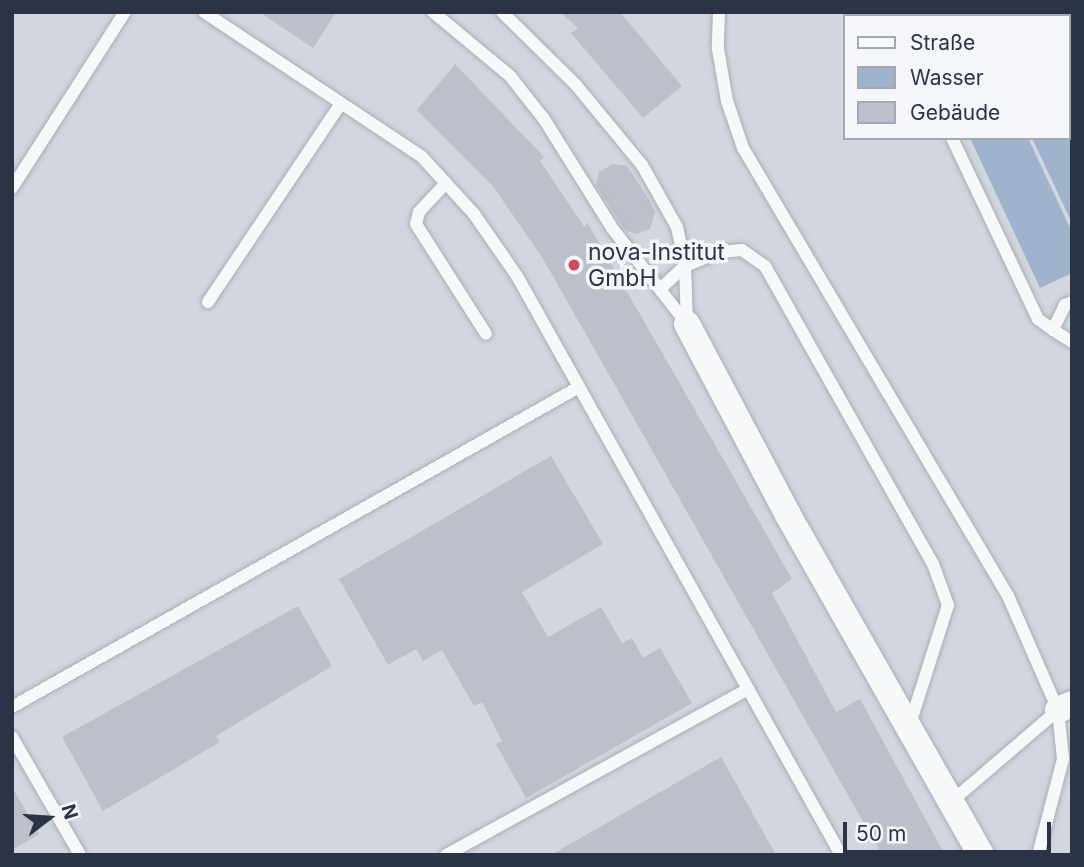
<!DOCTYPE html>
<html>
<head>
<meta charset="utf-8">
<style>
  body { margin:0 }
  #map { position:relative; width:1084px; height:867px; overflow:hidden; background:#e4e7ec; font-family:Inter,sans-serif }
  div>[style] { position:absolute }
  .built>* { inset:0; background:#d2d6de }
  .water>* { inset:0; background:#9fb4cc }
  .building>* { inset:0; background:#bbc0ca }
  .roads { filter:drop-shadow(0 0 2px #a9aeb7) drop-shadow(0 0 2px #a9aeb7) }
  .service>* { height:12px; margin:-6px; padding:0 6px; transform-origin:6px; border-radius:6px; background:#f7f8fa }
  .minor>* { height:26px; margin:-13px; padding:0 13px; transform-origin:13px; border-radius:13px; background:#f7f8fa }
  .dots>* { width:19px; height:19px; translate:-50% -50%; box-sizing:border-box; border:4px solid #f4f6f9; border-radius:50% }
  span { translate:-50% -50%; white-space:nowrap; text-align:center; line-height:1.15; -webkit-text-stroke:7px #f4f6f9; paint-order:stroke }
  .poi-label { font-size:23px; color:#2b3445 }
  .left { translate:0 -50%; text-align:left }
  .frame { position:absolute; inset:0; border:14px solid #2b3445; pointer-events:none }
  .legend { position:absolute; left:843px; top:14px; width:228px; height:126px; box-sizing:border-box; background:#f4f6f9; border:2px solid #a4a8b1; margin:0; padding:9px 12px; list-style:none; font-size:21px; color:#2b3445 }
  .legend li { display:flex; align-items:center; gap:14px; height:35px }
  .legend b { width:35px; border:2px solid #a4a8b1 }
  .north { position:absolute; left:14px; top:783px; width:70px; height:70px; -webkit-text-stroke:5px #f4f6f9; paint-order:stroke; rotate:73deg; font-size:19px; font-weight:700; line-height:28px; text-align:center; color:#2b3445 }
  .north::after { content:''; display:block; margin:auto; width:24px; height:32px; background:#2b3445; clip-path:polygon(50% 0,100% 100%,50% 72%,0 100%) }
  .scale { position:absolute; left:843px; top:822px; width:208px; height:32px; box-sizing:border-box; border:4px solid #2b3445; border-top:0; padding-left:9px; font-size:21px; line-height:24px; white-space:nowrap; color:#2b3445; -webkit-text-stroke:5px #f4f6f9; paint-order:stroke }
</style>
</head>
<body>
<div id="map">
  <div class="built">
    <i style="clip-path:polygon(evenodd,12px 12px,1072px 12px,1072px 855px,12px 855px,12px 12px,844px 16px,1068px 16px,1068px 138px,844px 138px,844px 16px)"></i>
  </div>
  <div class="water">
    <i style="clip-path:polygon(1068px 99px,1072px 107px,1072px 223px,1032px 138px,1068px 138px)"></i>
    <i style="clip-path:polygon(970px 138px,1028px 138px,1072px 232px,1072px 273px,1040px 288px)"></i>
  </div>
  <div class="building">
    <i style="clip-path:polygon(259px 12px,336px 12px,313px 48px)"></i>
    <i style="clip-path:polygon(560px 12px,620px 12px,682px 86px,643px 118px,571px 33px,578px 28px)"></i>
    <i style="clip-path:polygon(455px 64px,544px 157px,540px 161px,585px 228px,587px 222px,792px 579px,772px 593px,836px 712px,860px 699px,945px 855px,882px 855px,542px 257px,492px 185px,417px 110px)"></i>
    <i style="clip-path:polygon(613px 164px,627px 166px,649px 200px,655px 212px,650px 229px,636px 234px,625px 230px,596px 185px,599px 172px)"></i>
    <i style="clip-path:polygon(551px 456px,603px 544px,522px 592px,548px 637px,601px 607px,622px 643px,632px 638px,643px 658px,660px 648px,692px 703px,526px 798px,496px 744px,502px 741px,482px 702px,474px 706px,442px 650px,423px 661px,416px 649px,388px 665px,339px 579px)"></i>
    <i style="clip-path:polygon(298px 606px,332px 666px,216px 736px,220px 742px,103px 811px,62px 737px)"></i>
    <i style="clip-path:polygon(721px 757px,776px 855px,551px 855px)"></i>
    <i style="clip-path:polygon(12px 787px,39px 834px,12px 850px)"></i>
  </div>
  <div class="roads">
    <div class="service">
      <i style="left:204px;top:12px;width:262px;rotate:33.6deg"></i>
      <i style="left:422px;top:157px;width:77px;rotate:47.6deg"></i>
      <i style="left:474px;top:214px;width:75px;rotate:55.3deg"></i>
      <i style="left:517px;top:276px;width:663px;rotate:60.77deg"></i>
      <i style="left:433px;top:12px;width:100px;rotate:39.7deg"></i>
      <i style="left:510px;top:76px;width:55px;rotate:51.7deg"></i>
      <i style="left:544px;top:119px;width:128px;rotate:58deg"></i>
      <i style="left:612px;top:228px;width:122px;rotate:52deg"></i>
      <i style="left:502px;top:12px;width:104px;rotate:44.6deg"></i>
      <i style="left:576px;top:85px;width:104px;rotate:50.5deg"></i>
      <i style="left:642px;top:165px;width:71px;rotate:60.6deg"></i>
      <i style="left:677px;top:227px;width:40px;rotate:78deg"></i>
      <i style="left:685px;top:266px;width:58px;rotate:88deg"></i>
      <i style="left:719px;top:12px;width:37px;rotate:92deg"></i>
      <i style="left:718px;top:49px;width:53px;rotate:80.2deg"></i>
      <i style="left:727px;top:101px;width:50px;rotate:71.2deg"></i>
      <i style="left:743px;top:148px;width:521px;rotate:59.39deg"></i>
      <i style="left:1008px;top:596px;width:124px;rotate:66.3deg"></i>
      <i style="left:1058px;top:710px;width:49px;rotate:84.2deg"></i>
      <i style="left:1063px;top:759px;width:99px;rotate:104.6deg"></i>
      <i style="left:898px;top:16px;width:4px;rotate:-90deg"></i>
      <i style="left:952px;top:138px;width:200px;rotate:64.6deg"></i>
      <i style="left:1038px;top:319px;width:19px;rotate:36deg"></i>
      <i style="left:446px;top:183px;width:40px;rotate:133deg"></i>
      <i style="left:419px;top:212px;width:12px;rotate:104deg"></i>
      <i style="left:416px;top:224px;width:130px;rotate:57.5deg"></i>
      <i style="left:12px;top:188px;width:209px;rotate:-57.3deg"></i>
      <i style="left:660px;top:289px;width:34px;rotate:-43deg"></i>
      <i style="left:685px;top:266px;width:38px;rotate:-22deg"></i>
      <i style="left:720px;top:252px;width:22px;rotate:-5deg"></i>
      <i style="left:742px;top:250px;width:28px;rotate:35deg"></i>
      <i style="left:765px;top:266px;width:342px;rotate:60.6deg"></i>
      <i style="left:933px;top:564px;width:44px;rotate:69.9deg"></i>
      <i style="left:948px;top:605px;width:125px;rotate:107.7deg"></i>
      <i style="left:208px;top:302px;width:239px;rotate:-56.2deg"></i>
      <i style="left:1072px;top:302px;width:8px;rotate:157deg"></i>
      <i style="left:1065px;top:305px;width:28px;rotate:116deg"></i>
      <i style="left:1053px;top:330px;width:22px;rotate:32deg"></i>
      <i style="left:12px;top:707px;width:651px;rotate:-29.44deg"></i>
      <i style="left:12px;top:737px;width:136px;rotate:60deg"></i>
      <i style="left:952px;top:801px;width:140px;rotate:-40.6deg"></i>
      <i style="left:446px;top:855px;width:345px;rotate:-28.8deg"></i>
    </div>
    <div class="minor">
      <i style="left:687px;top:324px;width:216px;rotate:62.1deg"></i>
      <i style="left:788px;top:515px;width:391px;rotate:60.4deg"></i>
      <i style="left:1058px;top:710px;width:15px;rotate:-23deg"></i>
    </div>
  </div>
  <div class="dots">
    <i style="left:574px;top:265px;background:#d1495b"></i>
  </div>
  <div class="poi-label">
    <span class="left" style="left:588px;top:265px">nova-Institut<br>GmbH</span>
  </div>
  <div class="frame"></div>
  <ul class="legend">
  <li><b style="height:9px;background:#f7f8fa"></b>Straße</li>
  <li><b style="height:19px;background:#9fb4cc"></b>Wasser</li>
  <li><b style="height:19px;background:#bbc0ca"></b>Gebäude</li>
  </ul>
  <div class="north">N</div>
  <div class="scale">50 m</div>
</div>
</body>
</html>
